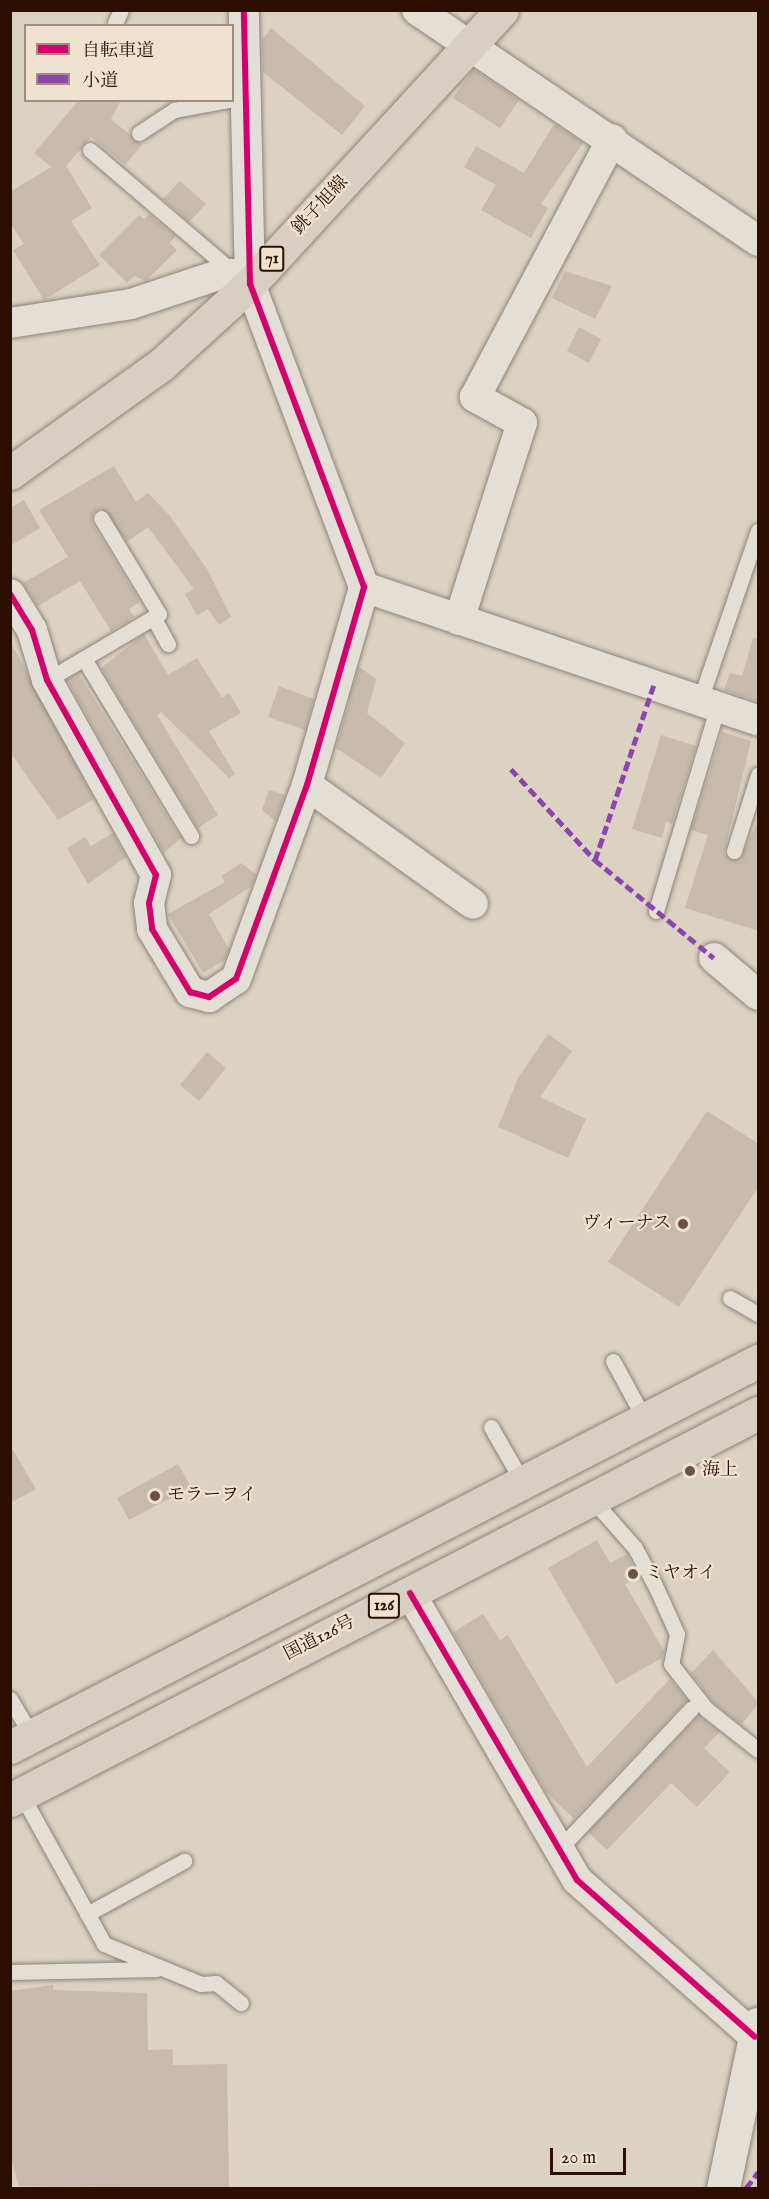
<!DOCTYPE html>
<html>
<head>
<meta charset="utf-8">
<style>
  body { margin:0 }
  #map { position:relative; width:769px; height:2199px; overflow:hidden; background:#dcd2c2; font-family:"IM FELL English","Noto Serif JP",serif }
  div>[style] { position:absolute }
  .building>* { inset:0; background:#c8baac }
  .roads { filter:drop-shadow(0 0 2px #8d8379) drop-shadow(0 0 2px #8d8379) }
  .lane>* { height:15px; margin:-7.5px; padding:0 7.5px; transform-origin:7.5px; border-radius:7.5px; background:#e4dfd6 }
  .street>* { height:30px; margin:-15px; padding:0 15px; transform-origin:15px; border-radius:15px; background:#e4dfd6 }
  .secondary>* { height:33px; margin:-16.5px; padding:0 16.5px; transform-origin:16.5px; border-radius:16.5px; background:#e4dfd6 }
  .primary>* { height:33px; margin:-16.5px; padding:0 16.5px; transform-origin:16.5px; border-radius:16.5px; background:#d8cfc2 }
  .highway>* { height:33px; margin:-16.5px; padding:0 16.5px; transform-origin:16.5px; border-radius:16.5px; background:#d8cfc2 }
  .quiet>* { height:4.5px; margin-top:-2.25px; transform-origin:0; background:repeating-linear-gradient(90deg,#8e44ad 0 9px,transparent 0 13.5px) }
  .cycleway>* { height:6px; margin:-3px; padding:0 3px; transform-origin:3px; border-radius:3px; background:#d6006c }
  .dots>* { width:16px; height:16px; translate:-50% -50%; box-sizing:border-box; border:3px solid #efe3d0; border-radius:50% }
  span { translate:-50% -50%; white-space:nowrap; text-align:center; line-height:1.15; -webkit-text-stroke:4.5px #efe3d0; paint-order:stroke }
  .shield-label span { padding:2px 4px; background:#efe3d0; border:2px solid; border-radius:4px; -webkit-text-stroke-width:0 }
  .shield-label { font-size:16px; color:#2c0f00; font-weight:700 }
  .street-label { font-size:18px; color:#2c0f00 }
  .poi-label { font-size:18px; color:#2c0f00 }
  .right { translate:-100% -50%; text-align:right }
  .left { translate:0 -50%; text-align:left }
  .frame { position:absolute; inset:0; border:12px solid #2c0f00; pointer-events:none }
  .legend { position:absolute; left:24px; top:24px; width:210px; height:78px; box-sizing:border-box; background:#efe3d0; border:2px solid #a18e7d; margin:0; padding:8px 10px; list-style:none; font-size:18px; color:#2c0f00 }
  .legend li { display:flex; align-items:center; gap:12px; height:30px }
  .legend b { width:30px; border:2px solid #a18e7d }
  .scale { position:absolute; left:550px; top:2148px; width:76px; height:27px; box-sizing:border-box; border:3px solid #2c0f00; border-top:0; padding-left:8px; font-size:18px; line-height:21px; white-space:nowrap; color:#2c0f00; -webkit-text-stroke:4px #efe3d0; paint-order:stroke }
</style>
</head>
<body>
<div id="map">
  <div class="building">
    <i style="clip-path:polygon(271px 28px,365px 106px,342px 135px,263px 72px,262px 40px)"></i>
    <i style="clip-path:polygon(473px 69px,519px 100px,500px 128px,453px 98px)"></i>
    <i style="clip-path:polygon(79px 100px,121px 100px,111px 119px,142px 145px,125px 165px,91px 137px,66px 166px,92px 208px,71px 221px,100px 265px,44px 300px,13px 250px,24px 244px,10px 223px,10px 192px,51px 167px,34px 153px)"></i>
    <i style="clip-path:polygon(554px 124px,583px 143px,541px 204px,548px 208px,531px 238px,481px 210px,496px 185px,464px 167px,476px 146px,524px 173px)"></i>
    <i style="clip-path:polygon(180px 181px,206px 204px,189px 222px,163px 199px)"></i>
    <i style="clip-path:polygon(149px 214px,176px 236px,170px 243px,177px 250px,146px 281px,134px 276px,127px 283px,99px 255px,139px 215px,144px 219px)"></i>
    <i style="clip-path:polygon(565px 271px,612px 286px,595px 319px,552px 298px)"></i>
    <i style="clip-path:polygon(579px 327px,601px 339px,589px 363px,567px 351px)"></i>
    <i style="clip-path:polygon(114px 466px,136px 502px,148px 493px,170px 516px,207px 569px,231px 617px,219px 625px,208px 609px,197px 616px,185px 594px,194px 589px,148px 527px,127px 542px,101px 508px,93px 513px,92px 523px,140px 602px,129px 609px,134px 617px,111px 631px,80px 581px,38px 606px,23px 583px,68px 557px,39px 510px)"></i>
    <i style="clip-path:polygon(24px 500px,40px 528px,10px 546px,10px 508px)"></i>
    <i style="clip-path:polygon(144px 634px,168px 675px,197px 658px,222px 698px,229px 693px,241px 713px,209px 731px,235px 774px,229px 778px,161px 712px,157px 715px,218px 815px,198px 828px,101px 668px)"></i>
    <i style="clip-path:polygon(753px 638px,759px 639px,759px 702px,724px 690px,730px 673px,742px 676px)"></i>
    <i style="clip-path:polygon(10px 641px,94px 799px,58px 820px,10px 752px)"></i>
    <i style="clip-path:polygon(359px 667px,376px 679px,367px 713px,405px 743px,381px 778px,336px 748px)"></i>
    <i style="clip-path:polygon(78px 673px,181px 838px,164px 853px,67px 680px)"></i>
    <i style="clip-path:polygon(279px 686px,314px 699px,305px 730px,268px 717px)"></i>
    <i style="clip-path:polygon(722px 732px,751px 741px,724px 853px,731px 860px,741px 858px,759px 818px,759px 931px,685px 908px,708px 835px,691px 830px)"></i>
    <i style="clip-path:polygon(661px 735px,696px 746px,672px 824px,666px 822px,662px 838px,632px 829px)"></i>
    <i style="clip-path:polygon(269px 790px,285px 795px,275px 821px,262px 810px)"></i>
    <i style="clip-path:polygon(113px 833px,126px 857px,88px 884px,67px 848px,85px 837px,91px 846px)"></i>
    <i style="clip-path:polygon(241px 863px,256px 874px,252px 886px,209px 914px,229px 949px,225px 960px,203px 973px,168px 914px,225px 882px,221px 876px)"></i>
    <i style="clip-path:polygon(548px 1034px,572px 1051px,540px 1097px,586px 1119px,568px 1158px,498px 1127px,518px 1078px)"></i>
    <i style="clip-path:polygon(207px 1052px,226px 1068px,199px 1101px,180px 1085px)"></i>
    <i style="clip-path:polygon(707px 1111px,759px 1144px,759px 1186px,679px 1307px,608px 1262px)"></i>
    <i style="clip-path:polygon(10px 1445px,36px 1489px,10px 1503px)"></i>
    <i style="clip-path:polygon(178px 1464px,191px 1487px,129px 1520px,117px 1498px)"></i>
    <i style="clip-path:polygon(597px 1540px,610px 1563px,627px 1554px,639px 1577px,625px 1584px,664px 1651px,662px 1658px,616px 1684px,548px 1568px)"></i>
    <i style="clip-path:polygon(483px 1614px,500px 1640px,508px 1635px,587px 1767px,670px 1679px,687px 1700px,574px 1819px,546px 1792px,453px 1632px)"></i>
    <i style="clip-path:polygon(713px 1650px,759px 1703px,741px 1725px,713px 1702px,691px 1673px)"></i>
    <i style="clip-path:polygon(699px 1715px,720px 1732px,704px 1748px,730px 1772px,697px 1807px,671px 1783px,607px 1850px,588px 1832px)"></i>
    <i style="clip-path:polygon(53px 1985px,53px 1990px,147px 1993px,148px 2050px,173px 2049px,173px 2065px,227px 2064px,229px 2188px,19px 2186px,10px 2156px,10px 1991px)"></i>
  </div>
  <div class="roads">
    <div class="lane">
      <i style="left:115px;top:23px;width:14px;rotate:-65deg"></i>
      <i style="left:139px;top:133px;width:42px;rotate:-33.3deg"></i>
      <i style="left:174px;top:110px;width:56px;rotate:-10.3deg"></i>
      <i style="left:90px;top:150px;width:189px;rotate:40.5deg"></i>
      <i style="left:153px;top:617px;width:31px;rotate:61deg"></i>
      <i style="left:84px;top:659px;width:207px;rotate:58.8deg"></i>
      <i style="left:47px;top:680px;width:130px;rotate:-30.5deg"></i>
      <i style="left:159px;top:614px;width:112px;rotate:-121.1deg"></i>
      <i style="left:700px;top:700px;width:179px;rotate:-71.1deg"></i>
      <i style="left:734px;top:851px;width:80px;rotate:-72.5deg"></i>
      <i style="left:656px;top:911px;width:214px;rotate:-73.2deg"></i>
      <i style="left:730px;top:1298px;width:32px;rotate:30deg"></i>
      <i style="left:613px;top:1361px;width:67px;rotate:61.5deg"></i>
      <i style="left:491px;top:1427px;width:64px;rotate:60.3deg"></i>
      <i style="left:592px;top:1499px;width:65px;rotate:48.7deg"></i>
      <i style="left:635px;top:1548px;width:40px;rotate:62deg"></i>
      <i style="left:654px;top:1583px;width:56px;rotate:65.7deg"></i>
      <i style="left:677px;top:1634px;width:31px;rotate:101deg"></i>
      <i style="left:671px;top:1664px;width:57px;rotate:52.1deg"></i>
      <i style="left:706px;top:1709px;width:66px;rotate:38.3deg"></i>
      <i style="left:10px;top:1699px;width:43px;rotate:59.3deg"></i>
      <i style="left:21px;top:1794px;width:171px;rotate:61deg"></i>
      <i style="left:104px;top:1944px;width:105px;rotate:22.4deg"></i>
      <i style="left:201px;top:1984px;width:15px;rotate:-4deg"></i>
      <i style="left:216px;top:1983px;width:32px;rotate:39deg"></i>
      <i style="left:560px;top:1848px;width:192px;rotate:-46.7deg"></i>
      <i style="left:87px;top:1914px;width:111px;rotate:-28.7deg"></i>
      <i style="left:10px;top:1972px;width:147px;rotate:-1.2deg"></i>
    </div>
    <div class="street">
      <i style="left:417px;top:10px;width:412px;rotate:34.1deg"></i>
      <i style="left:10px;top:323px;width:122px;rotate:-8.9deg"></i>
      <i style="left:131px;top:304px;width:95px;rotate:-18.4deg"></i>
      <i style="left:221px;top:274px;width:15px"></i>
      <i style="left:236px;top:274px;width:17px;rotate:36deg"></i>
      <i style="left:364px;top:587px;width:416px;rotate:18.7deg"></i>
      <i style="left:10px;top:594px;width:42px;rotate:58.6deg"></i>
      <i style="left:32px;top:630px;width:52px;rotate:73.3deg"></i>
      <i style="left:47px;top:680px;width:223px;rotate:60.8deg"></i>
      <i style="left:156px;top:875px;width:29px;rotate:104deg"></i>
      <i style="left:149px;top:903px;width:26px;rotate:83deg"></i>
      <i style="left:152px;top:929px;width:74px;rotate:58.9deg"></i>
      <i style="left:190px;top:992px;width:20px;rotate:15deg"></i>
      <i style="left:209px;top:997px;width:32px;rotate:-34deg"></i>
      <i style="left:236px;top:979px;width:207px;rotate:-69.9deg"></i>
      <i style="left:307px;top:785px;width:206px;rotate:-73.9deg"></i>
      <i style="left:364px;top:587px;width:324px;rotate:-110.6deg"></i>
      <i style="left:250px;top:284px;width:274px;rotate:-91.3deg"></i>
      <i style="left:459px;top:620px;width:207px;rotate:-72.3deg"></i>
      <i style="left:522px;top:423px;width:54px;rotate:-151deg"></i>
      <i style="left:475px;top:397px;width:292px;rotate:-62deg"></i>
      <i style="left:307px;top:785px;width:204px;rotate:35.6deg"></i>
      <i style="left:714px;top:958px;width:57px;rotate:40.1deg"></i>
      <i style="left:410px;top:1593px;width:332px;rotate:59.8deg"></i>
      <i style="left:577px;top:1880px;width:237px;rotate:41.4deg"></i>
    </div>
    <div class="secondary">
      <i style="left:723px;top:2188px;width:168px;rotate:-78deg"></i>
    </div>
    <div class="primary">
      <i style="left:10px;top:473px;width:187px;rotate:-35.6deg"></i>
      <i style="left:162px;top:364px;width:119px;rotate:-42.3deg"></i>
      <i style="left:250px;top:284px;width:372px;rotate:-47.4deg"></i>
    </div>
    <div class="highway">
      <i style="left:10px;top:1747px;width:842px;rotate:-27.3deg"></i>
      <i style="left:10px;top:1800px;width:842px;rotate:-27.36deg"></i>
    </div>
  </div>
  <div class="quiet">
    <i style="left:511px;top:769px;width:124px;rotate:47.3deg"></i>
    <i style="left:595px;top:860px;width:154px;rotate:39.5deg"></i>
    <i style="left:595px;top:860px;width:186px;rotate:-71.5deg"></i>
    <i style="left:746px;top:2188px;width:20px;rotate:-53deg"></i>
  </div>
  <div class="cycleway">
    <i style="left:10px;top:594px;width:42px;rotate:58.6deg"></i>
    <i style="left:32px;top:630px;width:52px;rotate:73.3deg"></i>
    <i style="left:47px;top:680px;width:223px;rotate:60.8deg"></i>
    <i style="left:156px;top:875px;width:29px;rotate:104deg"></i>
    <i style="left:149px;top:903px;width:26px;rotate:83deg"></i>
    <i style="left:152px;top:929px;width:74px;rotate:58.9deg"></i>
    <i style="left:190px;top:992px;width:20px;rotate:15deg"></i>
    <i style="left:209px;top:997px;width:32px;rotate:-34deg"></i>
    <i style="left:236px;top:979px;width:207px;rotate:-69.9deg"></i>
    <i style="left:307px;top:785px;width:206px;rotate:-73.9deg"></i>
    <i style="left:364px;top:587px;width:324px;rotate:-110.6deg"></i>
    <i style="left:250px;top:284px;width:274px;rotate:-91.3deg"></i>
    <i style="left:410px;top:1593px;width:332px;rotate:59.8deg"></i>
    <i style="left:577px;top:1880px;width:237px;rotate:41.4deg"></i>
  </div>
  <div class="dots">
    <i style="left:683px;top:1224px;background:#6a5344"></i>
    <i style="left:690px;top:1471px;background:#6a5344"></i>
    <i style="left:155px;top:1496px;background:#6a5344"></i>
    <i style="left:633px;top:1574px;background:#6a5344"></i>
  </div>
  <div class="shield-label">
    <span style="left:272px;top:259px">71</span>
    <span style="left:384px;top:1606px">126</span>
  </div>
  <div class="street-label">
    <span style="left:321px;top:206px;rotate:-47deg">銚子旭線</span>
    <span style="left:320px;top:1639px;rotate:-27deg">国道126号</span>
  </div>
  <div class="poi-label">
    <span class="right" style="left:671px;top:1224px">ヴィーナス</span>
    <span class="left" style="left:702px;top:1471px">海上</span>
    <span class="left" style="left:167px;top:1496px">モラーヲイ</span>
    <span class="left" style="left:645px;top:1574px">ミヤオイ</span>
  </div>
  <div class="frame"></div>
  <ul class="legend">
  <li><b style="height:8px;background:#d6006c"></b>自転車道</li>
  <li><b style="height:8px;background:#8e44ad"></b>小道</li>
  </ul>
  <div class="scale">20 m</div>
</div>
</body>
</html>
